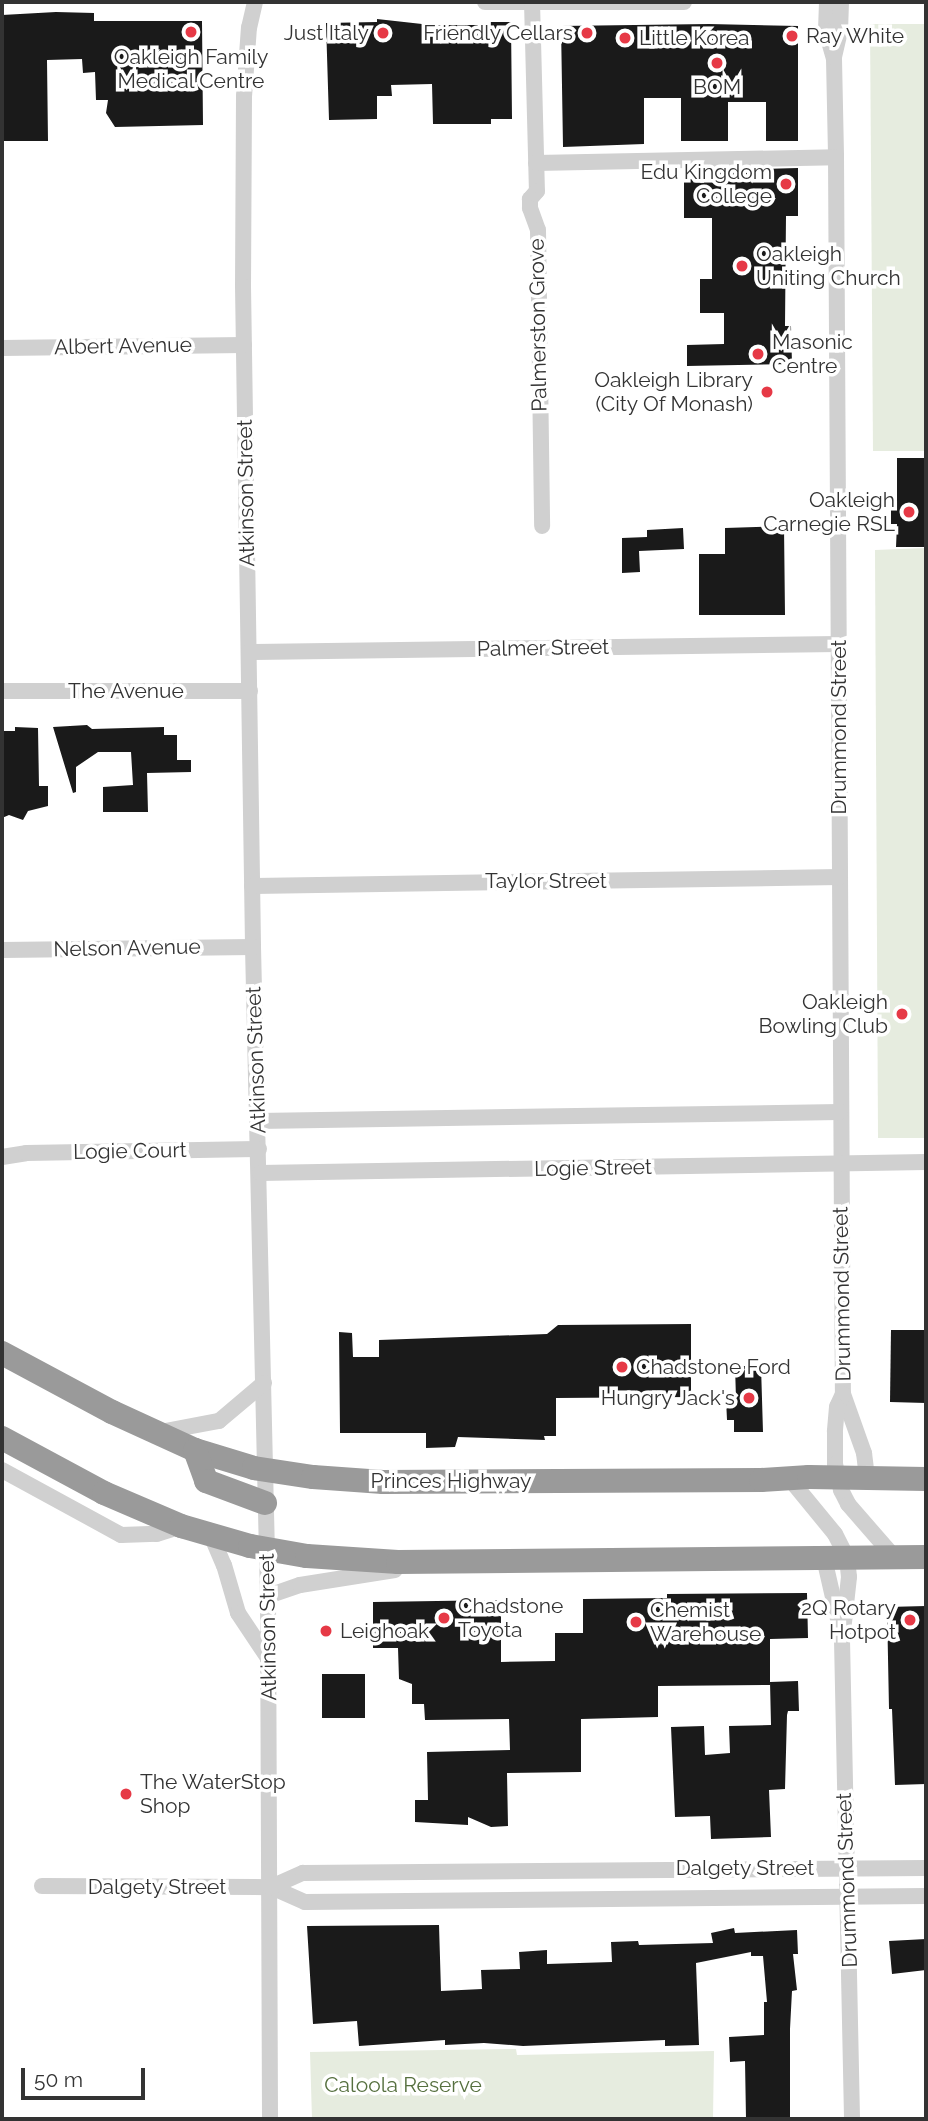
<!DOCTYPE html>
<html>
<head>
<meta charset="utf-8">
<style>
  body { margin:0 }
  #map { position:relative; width:928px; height:2121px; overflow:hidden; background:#fff; font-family:Raleway,sans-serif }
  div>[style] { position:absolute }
  .green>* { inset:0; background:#e6ecdf }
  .building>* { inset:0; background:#1a1a1a }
  .minor>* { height:16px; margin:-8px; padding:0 8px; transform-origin:8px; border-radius:8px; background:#d0d0d0 }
  .highway>* { height:24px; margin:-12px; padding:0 12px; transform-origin:12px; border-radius:12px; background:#9a9a9a }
  .dots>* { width:19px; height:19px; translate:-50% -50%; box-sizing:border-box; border:4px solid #fff; border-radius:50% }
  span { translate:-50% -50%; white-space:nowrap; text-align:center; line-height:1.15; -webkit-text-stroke:7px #fff; paint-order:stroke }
  .poi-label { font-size:21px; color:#333 }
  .right { translate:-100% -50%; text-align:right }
  .left { translate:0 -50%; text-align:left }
  .street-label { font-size:21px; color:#333 }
  .park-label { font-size:21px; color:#56703f }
  .frame { position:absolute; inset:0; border:4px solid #333; pointer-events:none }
  .scale { position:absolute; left:21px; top:2068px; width:124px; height:32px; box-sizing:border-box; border:4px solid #333; border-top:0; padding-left:9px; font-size:21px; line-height:24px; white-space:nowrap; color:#333; -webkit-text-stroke:5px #fff; paint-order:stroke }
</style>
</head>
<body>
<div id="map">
  <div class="green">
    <i style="clip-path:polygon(870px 24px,926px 24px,926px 451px,873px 451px)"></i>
    <i style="clip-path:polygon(926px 548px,926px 1138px,878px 1138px,875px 550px)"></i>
    <i style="clip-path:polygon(516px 2049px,517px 2055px,714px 2051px,713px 2119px,312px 2119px,310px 2052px)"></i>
  </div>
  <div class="building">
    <i style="clip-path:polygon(56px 12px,94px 13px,94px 21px,202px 21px,203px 125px,115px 127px,106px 113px,108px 100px,96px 100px,95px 72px,83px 73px,82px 59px,47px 60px,48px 141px,2px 141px,2px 15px)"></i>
    <i style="clip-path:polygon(377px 19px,431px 25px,490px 25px,490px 22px,511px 22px,512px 119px,491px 119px,491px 124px,433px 124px,432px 84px,391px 85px,392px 96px,377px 96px,377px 119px,329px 120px,326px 23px,377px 22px)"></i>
    <i style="clip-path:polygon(709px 24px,798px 26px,798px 141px,766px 141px,766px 102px,728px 102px,728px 141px,681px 141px,681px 98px,644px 98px,644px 144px,563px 147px,561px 26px)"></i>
    <i style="clip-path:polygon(798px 168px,798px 216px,786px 216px,785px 326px,791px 326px,792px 364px,687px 366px,687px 345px,724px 344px,724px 313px,700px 313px,700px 279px,712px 279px,712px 218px,684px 218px,684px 171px)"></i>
    <i style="clip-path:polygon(897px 458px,926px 458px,926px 547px,896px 547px,897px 524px,891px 524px,891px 499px,897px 500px)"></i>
    <i style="clip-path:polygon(784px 526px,785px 615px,699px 615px,699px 554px,725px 554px,725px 528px)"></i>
    <i style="clip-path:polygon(683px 528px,684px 549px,639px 551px,640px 572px,622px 573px,622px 538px,647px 537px,647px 530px)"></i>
    <i style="clip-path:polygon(87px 725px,92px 729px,164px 727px,164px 735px,177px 735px,177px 760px,191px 760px,191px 772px,147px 773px,148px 812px,103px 812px,103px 787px,133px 785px,131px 752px,98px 752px,76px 767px,76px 792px,73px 793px,53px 727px)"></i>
    <i style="clip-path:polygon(15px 727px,38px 728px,39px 786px,48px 786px,48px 806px,28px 811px,23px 820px,9px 815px,2px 818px,3px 731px,15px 731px)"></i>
    <i style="clip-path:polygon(691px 1324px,691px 1397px,556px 1398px,556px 1436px,544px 1436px,545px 1440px,458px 1437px,455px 1447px,426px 1448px,426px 1433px,340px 1433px,339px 1332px,352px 1333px,353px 1357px,379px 1357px,379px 1340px,547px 1334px,558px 1325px)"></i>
    <i style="clip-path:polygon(891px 1330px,926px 1330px,926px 1403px,890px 1402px)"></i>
    <i style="clip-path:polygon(735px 1366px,761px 1366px,763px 1432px,734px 1432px,734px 1420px,727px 1420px,726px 1399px,736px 1399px)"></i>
    <i style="clip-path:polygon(807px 1593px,808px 1638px,770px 1639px,770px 1685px,658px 1686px,658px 1717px,581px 1719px,581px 1772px,507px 1773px,508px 1826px,491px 1827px,468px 1817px,468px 1825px,415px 1822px,415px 1800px,428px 1800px,427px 1752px,510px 1750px,509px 1719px,425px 1720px,424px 1704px,412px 1704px,412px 1684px,399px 1679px,398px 1648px,373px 1648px,373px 1602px,501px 1600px,501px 1662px,555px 1661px,555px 1633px,583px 1633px,583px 1599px,667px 1598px,667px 1594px)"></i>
    <i style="clip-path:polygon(926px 1606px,926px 1784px,895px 1785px,892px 1709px,889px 1709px,887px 1607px)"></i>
    <i style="clip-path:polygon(322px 1674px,365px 1674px,365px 1718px,322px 1718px)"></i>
    <i style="clip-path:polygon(798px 1681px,799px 1711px,788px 1711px,787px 1715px,785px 1789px,769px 1790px,771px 1837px,711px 1839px,710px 1816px,675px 1817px,671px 1727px,704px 1726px,705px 1755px,730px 1753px,729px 1726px,771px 1725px,770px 1682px)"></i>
    <i style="clip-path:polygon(439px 1925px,441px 1991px,482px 1989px,481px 1970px,520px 1969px,519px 1952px,547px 1950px,547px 1964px,612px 1962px,611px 1942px,638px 1941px,639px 1945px,713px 1943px,711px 1933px,734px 1928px,735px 1933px,797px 1930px,798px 1954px,793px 1954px,797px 1990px,792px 1991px,790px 2029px,790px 2119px,746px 2119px,745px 2061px,730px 2062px,729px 2037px,764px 2035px,764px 2002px,767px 2002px,763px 1956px,751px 1956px,751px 1952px,696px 1963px,699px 2045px,665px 2046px,665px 2040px,523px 2046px,484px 2043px,445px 2045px,445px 2040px,359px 2046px,357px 2021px,313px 2024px,307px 1926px)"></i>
    <i style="clip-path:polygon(926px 1939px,926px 1970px,892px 1974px,889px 1941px)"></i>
  </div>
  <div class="minor">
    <i style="left:255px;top:2px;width:26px;rotate:103deg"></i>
    <i style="left:249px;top:27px;width:69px;rotate:94.1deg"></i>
    <i style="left:244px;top:96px;width:190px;rotate:90.3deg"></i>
    <i style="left:243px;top:286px;width:661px;rotate:89.13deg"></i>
    <i style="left:253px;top:947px;width:649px;rotate:88.68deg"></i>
    <i style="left:268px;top:1596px;width:523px;rotate:89.78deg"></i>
    <i style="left:485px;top:2px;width:199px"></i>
    <i style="left:532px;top:2px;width:189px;rotate:88.5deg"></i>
    <i style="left:537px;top:191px;width:11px;rotate:131deg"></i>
    <i style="left:530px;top:199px;width:9px;rotate:90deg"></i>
    <i style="left:530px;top:208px;width:23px;rotate:70deg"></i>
    <i style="left:538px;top:230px;width:296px;rotate:89.2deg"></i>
    <i style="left:827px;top:2px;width:29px;rotate:92deg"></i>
    <i style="left:826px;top:31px;width:29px;rotate:74deg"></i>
    <i style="left:834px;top:59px;width:98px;rotate:88.8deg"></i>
    <i style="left:836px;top:157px;width:1237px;rotate:89.68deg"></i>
    <i style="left:843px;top:1394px;width:63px;rotate:70.4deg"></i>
    <i style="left:864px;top:1453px;width:24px;rotate:83deg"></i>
    <i style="left:834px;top:57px;width:27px;rotate:-77deg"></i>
    <i style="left:840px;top:31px;width:29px;rotate:-88deg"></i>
    <i style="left:536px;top:163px;width:300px;rotate:-1.1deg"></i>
    <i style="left:2px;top:348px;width:242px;rotate:-0.7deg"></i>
    <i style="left:249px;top:652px;width:589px;rotate:-0.78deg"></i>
    <i style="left:2px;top:691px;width:248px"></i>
    <i style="left:252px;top:886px;width:588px;rotate:-0.88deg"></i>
    <i style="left:2px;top:950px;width:251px;rotate:-0.7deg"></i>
    <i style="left:258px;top:1121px;width:582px;rotate:-0.89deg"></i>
    <i style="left:2px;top:1157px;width:24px;rotate:-9deg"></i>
    <i style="left:26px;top:1153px;width:233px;rotate:-1deg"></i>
    <i style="left:260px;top:1173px;width:666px;rotate:-0.95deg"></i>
    <i style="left:843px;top:1394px;width:14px;rotate:115deg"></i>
    <i style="left:837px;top:1407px;width:25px;rotate:95deg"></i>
    <i style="left:835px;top:1432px;width:32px;rotate:90deg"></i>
    <i style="left:835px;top:1464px;width:27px;rotate:77deg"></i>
    <i style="left:841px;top:1490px;width:16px;rotate:63deg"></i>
    <i style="left:848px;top:1504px;width:72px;rotate:49deg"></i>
    <i style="left:160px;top:1432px;width:60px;rotate:-10.6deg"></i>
    <i style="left:219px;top:1421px;width:59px;rotate:-40.2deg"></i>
    <i style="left:2px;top:1470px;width:136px;rotate:28.6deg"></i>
    <i style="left:121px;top:1535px;width:36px;rotate:-2deg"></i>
    <i style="left:157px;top:1534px;width:25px;rotate:-18deg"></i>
    <i style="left:789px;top:1478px;width:72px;rotate:50.6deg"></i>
    <i style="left:835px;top:1534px;width:27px;rotate:63deg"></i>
    <i style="left:847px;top:1558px;width:19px;rotate:84deg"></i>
    <i style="left:849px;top:1577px;width:63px;rotate:96.3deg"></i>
    <i style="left:842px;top:1640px;width:479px;rotate:88.8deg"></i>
    <i style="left:211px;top:1535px;width:33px;rotate:67deg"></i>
    <i style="left:224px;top:1565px;width:50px;rotate:73.7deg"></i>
    <i style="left:238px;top:1613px;width:54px;rotate:56.3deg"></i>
    <i style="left:824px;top:1558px;width:72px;rotate:77.1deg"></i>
    <i style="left:268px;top:1596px;width:34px;rotate:-19deg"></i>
    <i style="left:300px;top:1585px;width:96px;rotate:-9deg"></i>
    <i style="left:42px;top:1886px;width:229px;rotate:0.3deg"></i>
    <i style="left:271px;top:1887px;width:37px;rotate:24deg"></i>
    <i style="left:305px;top:1902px;width:621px;rotate:-0.55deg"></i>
    <i style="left:271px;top:1887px;width:35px;rotate:-24deg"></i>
    <i style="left:303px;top:1873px;width:623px;rotate:-0.46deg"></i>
  </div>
  <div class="highway">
    <i style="left:2px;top:1353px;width:125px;rotate:28.2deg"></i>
    <i style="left:112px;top:1412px;width:91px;rotate:24.6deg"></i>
    <i style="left:195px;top:1450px;width:62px;rotate:17deg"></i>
    <i style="left:254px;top:1468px;width:60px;rotate:8.7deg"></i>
    <i style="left:313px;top:1477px;width:70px;rotate:4.1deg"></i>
    <i style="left:383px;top:1482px;width:378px;rotate:-0.3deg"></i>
    <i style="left:761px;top:1480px;width:48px;rotate:-3.6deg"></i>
    <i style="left:809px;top:1477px;width:117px;rotate:1deg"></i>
    <i style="left:2px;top:1438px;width:116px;rotate:28.3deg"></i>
    <i style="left:104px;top:1493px;width:84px;rotate:23.2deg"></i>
    <i style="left:181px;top:1526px;width:72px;rotate:16.2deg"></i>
    <i style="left:250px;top:1546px;width:58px;rotate:10deg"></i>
    <i style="left:307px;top:1556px;width:91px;rotate:3.8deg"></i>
    <i style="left:398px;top:1562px;width:528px;rotate:-0.54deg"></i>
    <i style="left:195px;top:1450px;width:33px;rotate:70deg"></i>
    <i style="left:206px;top:1481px;width:63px;rotate:20.4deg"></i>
  </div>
  <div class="dots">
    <i style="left:191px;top:32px;background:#e63946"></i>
    <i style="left:383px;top:33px;background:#e63946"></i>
    <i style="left:587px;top:33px;background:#e63946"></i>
    <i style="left:792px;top:36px;background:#e63946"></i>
    <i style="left:625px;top:38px;background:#e63946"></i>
    <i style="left:717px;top:63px;background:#e63946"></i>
    <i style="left:786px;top:184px;background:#e63946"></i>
    <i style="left:742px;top:266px;background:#e63946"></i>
    <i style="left:758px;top:354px;background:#e63946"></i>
    <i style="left:767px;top:392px;background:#e63946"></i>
    <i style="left:909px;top:512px;background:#e63946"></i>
    <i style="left:902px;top:1014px;background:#e63946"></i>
    <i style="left:622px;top:1367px;background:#e63946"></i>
    <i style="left:749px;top:1398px;background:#e63946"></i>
    <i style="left:444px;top:1618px;background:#e63946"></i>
    <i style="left:910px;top:1620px;background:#e63946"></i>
    <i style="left:636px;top:1622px;background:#e63946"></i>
    <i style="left:326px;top:1631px;background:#e63946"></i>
    <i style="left:126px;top:1794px;background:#e63946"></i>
  </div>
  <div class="poi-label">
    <span class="right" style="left:369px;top:33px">Just Italy</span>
    <span class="right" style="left:573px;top:33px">Friendly Cellars</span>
    <span class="left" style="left:806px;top:36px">Ray White</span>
    <span class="left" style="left:639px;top:38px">Little Korea</span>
    <span style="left:191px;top:69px">Oakleigh Family<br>Medical Centre</span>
    <span style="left:717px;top:87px">BOM</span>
    <span class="right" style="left:772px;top:184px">Edu Kingdom<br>College</span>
    <span class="left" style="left:756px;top:266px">Oakleigh<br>Uniting Church</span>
    <span class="left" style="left:772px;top:354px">Masonic<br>Centre</span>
    <span class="right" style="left:753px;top:392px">Oakleigh Library<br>(City Of Monash)</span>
    <span class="right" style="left:895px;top:512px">Oakleigh<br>Carnegie RSL</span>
    <span class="right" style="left:888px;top:1014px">Oakleigh<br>Bowling Club</span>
    <span class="left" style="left:636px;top:1367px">Chadstone Ford</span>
    <span class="right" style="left:735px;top:1398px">Hungry Jack's</span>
    <span class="left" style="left:458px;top:1618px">Chadstone<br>Toyota</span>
    <span class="right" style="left:896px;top:1620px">2Q Rotary<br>Hotpot</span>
    <span class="left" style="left:650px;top:1622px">Chemist<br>Warehouse</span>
    <span class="left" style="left:340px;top:1631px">Leighoak</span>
    <span class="left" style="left:140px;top:1794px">The WaterStop<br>Shop</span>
  </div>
  <div class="street-label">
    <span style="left:538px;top:325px;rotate:-91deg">Palmerston Grove</span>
    <span style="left:123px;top:346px;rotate:-1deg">Albert Avenue</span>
    <span style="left:246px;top:493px;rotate:-91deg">Atkinson Street</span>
    <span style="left:543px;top:648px;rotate:-1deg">Palmer Street</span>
    <span style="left:126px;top:691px">The Avenue</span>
    <span style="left:839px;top:727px;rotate:-90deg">Drummond Street</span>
    <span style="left:546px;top:881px">Taylor Street</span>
    <span style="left:127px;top:948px;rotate:-1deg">Nelson Avenue</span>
    <span style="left:256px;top:1060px;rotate:-92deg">Atkinson Street</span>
    <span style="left:130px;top:1151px;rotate:-1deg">Logie Court</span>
    <span style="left:593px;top:1168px;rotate:-1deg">Logie Street</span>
    <span style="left:842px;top:1294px;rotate:-91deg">Drummond Street</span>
    <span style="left:451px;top:1481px">Princes Highway</span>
    <span style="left:268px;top:1627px;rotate:-91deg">Atkinson Street</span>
    <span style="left:745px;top:1868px">Dalgety Street</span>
    <span style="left:847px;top:1880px;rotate:-92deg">Drummond Street</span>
    <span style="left:157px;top:1887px">Dalgety Street</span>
  </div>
  <div class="park-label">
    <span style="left:403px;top:2085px">Caloola Reserve</span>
  </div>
  <div class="frame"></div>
  <div class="scale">50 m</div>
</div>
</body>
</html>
